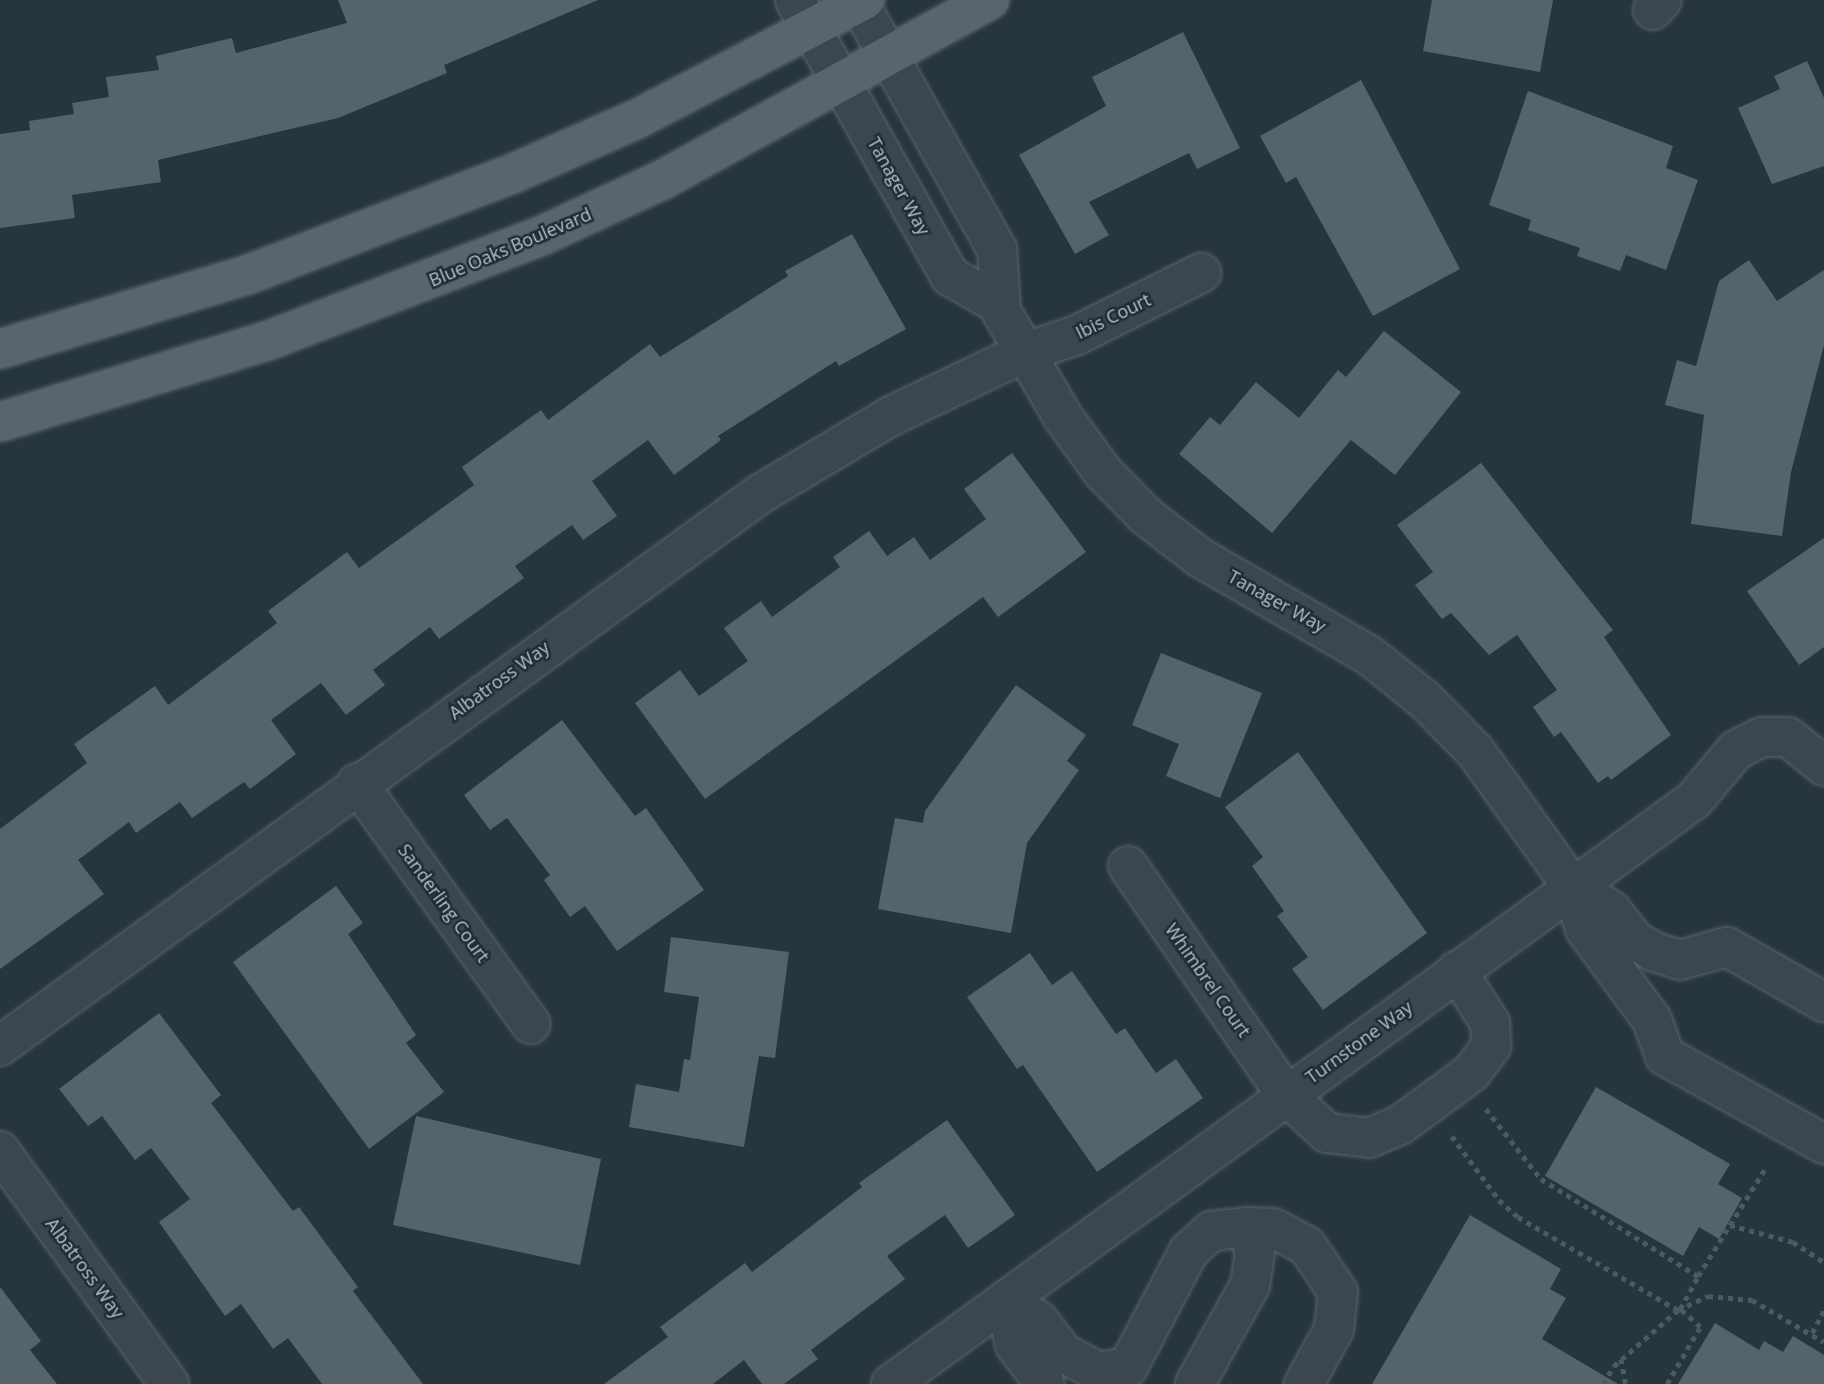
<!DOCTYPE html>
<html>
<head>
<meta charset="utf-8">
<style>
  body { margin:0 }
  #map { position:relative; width:1824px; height:1384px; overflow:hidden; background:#27353e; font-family:"Open Sans",sans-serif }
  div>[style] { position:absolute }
  .building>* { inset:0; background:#55636d }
  .path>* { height:4.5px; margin-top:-2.25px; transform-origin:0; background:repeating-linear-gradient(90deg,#495d5c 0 5px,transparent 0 10px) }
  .roads { filter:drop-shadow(0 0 2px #59646b) drop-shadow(0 0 2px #59646b) }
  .minor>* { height:38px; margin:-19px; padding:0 19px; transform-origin:19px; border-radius:19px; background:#3b464e }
  .major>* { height:38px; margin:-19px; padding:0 19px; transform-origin:19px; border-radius:19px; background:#59656e }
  span { translate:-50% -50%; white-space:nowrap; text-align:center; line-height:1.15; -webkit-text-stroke:5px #202b33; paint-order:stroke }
  .street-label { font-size:18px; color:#b7c1c8 }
</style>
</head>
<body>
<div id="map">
  <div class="building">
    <i style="clip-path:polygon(338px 0,598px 0,444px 65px,447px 73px,338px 118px,158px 160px,161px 182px,72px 195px,75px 218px,0 228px,0 134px,30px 130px,29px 121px,74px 114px,72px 103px,109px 97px,106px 77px,159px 70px,156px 56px,232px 38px,236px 53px,347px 23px)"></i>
    <i style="clip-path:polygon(1432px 0,1553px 0,1540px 72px,1423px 51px)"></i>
    <i style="clip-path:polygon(1183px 32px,1240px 148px,1197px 169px,1189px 153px,1089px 202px,1109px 235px,1075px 254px,1019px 155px,1106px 106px,1092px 77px)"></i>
    <i style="clip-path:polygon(1807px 61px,1824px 98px,1824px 166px,1772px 184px,1738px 108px,1780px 89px,1774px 76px)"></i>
    <i style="clip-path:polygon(1361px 80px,1460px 269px,1373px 316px,1296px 177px,1286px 183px,1260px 136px)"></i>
    <i style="clip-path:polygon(1528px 91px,1673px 146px,1666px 168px,1698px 180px,1666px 270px,1626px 255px,1620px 271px,1577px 256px,1580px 248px,1528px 230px,1531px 220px,1489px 205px)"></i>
    <i style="clip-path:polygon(852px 234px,906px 329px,839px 366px,836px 361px,718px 436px,721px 440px,674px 475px,648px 440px,592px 481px,617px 516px,583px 540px,572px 525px,515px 566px,524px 578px,439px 639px,430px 627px,373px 670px,385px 685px,346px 715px,321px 683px,271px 720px,296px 754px,250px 789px,244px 782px,192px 818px,180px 802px,136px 833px,129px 822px,78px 860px,104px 894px,0 969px,0 829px,87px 763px,74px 744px,155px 686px,168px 705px,277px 623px,268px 611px,347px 552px,359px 568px,474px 485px,462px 467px,541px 410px,548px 420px,650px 344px,660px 357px,788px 276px,785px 271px)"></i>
    <i style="clip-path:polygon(1749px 260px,1777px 301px,1824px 270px,1824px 345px,1791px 472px,1782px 536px,1691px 524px,1704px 415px,1665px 405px,1677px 360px,1696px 366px,1719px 281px)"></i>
    <i style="clip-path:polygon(1384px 331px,1461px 392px,1395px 475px,1351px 440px,1272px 533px,1179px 454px,1210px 417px,1220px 425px,1256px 382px,1299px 418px,1338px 370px,1346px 377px)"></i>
    <i style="clip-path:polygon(1012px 453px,1086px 552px,998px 617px,983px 597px,705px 799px,635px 703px,680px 670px,699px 696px,748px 661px,724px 628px,761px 601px,772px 617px,840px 567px,833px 557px,869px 531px,887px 556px,914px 537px,930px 560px,986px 519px,964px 489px)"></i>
    <i style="clip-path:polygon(1481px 463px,1613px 630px,1604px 637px,1671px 735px,1611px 780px,1608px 776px,1598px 783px,1561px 732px,1554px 737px,1533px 707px,1557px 690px,1517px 635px,1489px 655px,1451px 613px,1442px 619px,1415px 585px,1433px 572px,1397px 525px)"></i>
    <i style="clip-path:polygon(1824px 538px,1824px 647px,1799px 665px,1747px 591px)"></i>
    <i style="clip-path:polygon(1161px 653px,1262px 693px,1220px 798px,1166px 776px,1179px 744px,1132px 725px)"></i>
    <i style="clip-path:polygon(1016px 685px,1086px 735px,1067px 761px,1079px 770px,1027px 843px,1011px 933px,878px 909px,895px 818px,923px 823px,925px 811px)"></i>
    <i style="clip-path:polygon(562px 720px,635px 816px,646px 808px,704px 890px,617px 951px,585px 906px,570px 917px,544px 880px,550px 875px,507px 818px,490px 830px,464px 795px)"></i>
    <i style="clip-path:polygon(1298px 752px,1427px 933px,1323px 1010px,1292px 969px,1308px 957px,1277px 916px,1284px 911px,1252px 866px,1263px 857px,1225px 807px)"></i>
    <i style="clip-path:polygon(336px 886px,363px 923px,348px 934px,416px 1035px,406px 1043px,444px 1092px,369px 1149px,233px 962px)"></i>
    <i style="clip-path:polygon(671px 937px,789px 952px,775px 1058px,759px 1056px,744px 1147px,629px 1127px,636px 1084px,679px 1092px,684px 1059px,690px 1060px,699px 997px,664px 992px)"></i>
    <i style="clip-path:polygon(1030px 953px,1052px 985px,1072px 971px,1116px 1034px,1125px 1028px,1156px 1073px,1176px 1059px,1203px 1098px,1097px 1172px,1023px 1065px,1017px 1069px,967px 997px)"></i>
    <i style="clip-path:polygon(159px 1013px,221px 1095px,211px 1103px,293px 1211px,299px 1207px,358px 1287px,353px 1291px,423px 1384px,322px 1384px,288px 1338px,273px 1349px,241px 1304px,225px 1316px,159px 1222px,190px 1199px,151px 1148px,135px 1160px,102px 1116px,88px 1126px,59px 1089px)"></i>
    <i style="clip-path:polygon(1596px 1087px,1730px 1164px,1718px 1184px,1742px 1198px,1719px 1239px,1699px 1227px,1683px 1256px,1545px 1176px)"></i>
    <i style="clip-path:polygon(416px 1116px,601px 1159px,580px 1265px,393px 1225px)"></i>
    <i style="clip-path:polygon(947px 1120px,1015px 1215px,968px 1248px,945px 1215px,887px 1256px,905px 1279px,811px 1350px,818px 1359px,784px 1384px,762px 1384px,744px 1360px,713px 1384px,604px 1384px,668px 1337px,660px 1327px,745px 1263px,752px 1272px,862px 1187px,859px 1183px)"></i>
    <i style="clip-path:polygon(1470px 1215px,1561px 1269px,1550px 1289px,1566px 1298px,1542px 1339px,1618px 1384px,1372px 1384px)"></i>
    <i style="clip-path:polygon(0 1287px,41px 1341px,30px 1350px,57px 1384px,0 1384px)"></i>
    <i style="clip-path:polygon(1715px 1323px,1759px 1350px,1764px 1341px,1783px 1352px,1793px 1336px,1824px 1355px,1824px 1384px,1678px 1384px)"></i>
  </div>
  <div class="path">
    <i style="left:1486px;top:1109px;width:89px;rotate:51.8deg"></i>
    <i style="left:1541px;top:1179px;width:185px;rotate:31.7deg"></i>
    <i style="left:1698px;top:1276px;width:128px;rotate:-58deg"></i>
    <i style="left:1452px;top:1136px;width:79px;rotate:53.7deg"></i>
    <i style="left:1499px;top:1200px;width:25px;rotate:42deg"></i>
    <i style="left:1518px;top:1217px;width:185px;rotate:30.2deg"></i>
    <i style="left:1678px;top:1310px;width:33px;rotate:-25deg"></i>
    <i style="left:1708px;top:1296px;width:44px;rotate:5.2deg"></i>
    <i style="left:1752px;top:1300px;width:83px;rotate:30.3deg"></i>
    <i style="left:1730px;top:1225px;width:65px;rotate:15.1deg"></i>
    <i style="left:1793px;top:1242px;width:37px;rotate:33deg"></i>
    <i style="left:1812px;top:1333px;width:26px;rotate:-62deg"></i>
    <i style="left:1621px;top:1359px;width:25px;rotate:79deg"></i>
    <i style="left:1603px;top:1384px;width:21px;rotate:-59deg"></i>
    <i style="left:1614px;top:1366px;width:85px;rotate:-41.2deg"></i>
    <i style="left:1667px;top:1384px;width:66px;rotate:-59.9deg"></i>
    <i style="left:1700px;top:1327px;width:27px;rotate:-138deg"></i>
    <i style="left:1680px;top:1309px;width:38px;rotate:-61deg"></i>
  </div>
  <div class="roads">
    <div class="minor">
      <i style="left:795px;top:0;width:317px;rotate:60.7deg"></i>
      <i style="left:950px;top:276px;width:54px;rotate:29.9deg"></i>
      <i style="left:857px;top:0;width:286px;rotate:60.7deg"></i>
      <i style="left:997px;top:249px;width:62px;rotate:86.3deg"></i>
      <i style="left:1001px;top:311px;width:123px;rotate:59.7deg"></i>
      <i style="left:1063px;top:417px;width:68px;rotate:54deg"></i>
      <i style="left:1103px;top:472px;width:62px;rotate:45.7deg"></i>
      <i style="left:1146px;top:516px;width:67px;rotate:37.7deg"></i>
      <i style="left:1199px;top:557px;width:196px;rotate:30deg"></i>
      <i style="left:1369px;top:655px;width:72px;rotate:38.8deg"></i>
      <i style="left:1425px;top:700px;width:71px;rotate:45.6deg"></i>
      <i style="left:1475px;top:751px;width:166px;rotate:54.3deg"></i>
      <i style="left:1572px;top:886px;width:45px;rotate:73.2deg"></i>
      <i style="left:1585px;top:929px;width:113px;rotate:53.6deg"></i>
      <i style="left:1652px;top:1020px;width:38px;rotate:70deg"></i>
      <i style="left:1665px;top:1056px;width:182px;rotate:29deg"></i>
      <i style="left:1653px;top:10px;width:13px;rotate:-48deg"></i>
      <i style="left:357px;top:783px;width:297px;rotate:54.2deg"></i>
      <i style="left:1128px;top:866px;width:278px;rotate:55.4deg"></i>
      <i style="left:1286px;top:1095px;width:56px;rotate:42.8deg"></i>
      <i style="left:1327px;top:1133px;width:42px;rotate:6.8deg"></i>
      <i style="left:1369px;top:1138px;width:34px;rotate:-23deg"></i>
      <i style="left:1400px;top:1125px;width:88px;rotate:-36.2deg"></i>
      <i style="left:1471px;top:1073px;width:34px;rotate:-53deg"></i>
      <i style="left:1491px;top:1046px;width:23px;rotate:-92deg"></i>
      <i style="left:1490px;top:1023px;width:62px;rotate:-122.4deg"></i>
      <i style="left:1572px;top:886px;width:46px;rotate:31.6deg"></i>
      <i style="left:1611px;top:910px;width:39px;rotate:52deg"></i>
      <i style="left:1635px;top:941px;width:23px;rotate:29deg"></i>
      <i style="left:1655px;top:952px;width:26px;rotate:18deg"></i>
      <i style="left:1680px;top:960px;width:49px;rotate:-15.5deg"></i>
      <i style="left:1727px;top:947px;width:112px;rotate:29.6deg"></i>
      <i style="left:0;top:1046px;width:939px;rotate:-35.99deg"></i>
      <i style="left:760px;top:494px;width:150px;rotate:-30.8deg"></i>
      <i style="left:889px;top:417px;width:148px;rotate:-25.5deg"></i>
      <i style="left:1023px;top:353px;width:57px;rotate:-18.4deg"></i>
      <i style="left:1077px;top:335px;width:139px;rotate:-26.6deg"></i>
      <i style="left:0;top:1151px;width:288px;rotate:54deg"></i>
      <i style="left:1247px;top:1227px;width:26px;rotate:2deg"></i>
      <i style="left:1273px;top:1228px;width:38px;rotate:28deg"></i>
      <i style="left:1307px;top:1246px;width:55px;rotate:56deg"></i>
      <i style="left:1338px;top:1292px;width:37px;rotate:96deg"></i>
      <i style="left:1334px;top:1329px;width:63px;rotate:118.6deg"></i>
      <i style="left:1005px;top:1301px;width:39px;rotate:30deg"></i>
      <i style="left:1039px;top:1321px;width:40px;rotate:53deg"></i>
      <i style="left:1063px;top:1353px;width:40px;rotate:28deg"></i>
      <i style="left:1098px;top:1372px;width:30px;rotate:-9deg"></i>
      <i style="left:1128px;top:1367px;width:131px;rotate:-62.3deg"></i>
      <i style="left:1189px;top:1251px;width:30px;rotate:-42deg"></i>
      <i style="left:1211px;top:1231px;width:36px;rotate:-6deg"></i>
      <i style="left:1247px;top:1227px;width:25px;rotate:72deg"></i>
      <i style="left:1255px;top:1251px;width:34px;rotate:98deg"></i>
      <i style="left:1250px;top:1285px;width:113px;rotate:119.1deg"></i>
      <i style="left:1005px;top:1301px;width:45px;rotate:77.2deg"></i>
      <i style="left:1015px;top:1345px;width:49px;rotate:52.4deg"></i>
      <i style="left:891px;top:1384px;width:993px;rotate:-36.03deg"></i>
      <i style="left:1694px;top:800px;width:65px;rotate:-50deg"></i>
      <i style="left:1736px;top:750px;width:29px;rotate:-27deg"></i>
      <i style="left:1762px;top:737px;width:26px"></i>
      <i style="left:1788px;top:737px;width:46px;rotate:38.9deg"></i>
    </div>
    <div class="major">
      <i style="left:0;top:349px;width:258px;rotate:-16.7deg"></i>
      <i style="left:247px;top:275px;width:286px;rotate:-20.9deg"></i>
      <i style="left:514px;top:173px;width:134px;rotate:-23.7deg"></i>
      <i style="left:637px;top:119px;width:257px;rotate:-27.6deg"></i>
      <i style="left:0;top:422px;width:279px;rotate:-16.9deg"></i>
      <i style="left:267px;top:341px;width:296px;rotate:-21deg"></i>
      <i style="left:543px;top:235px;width:131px;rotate:-24.8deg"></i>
      <i style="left:662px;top:180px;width:374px;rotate:-28.8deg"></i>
    </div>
  </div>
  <div class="street-label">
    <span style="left:899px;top:186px;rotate:61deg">Tanager Way</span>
    <span style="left:510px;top:247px;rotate:-23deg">Blue Oaks Boulevard</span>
    <span style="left:1113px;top:316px;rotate:-26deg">Ibis Court</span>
    <span style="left:1277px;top:601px;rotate:29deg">Tanager Way</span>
    <span style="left:499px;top:680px;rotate:-36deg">Albatross Way</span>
    <span style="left:444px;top:903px;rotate:54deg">Sanderling Court</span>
    <span style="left:1208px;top:980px;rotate:55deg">Whimbrel Court</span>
    <span style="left:1359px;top:1042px;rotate:-36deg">Turnstone Way</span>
    <span style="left:85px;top:1268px;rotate:54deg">Albatross Way</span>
  </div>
</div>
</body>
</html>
